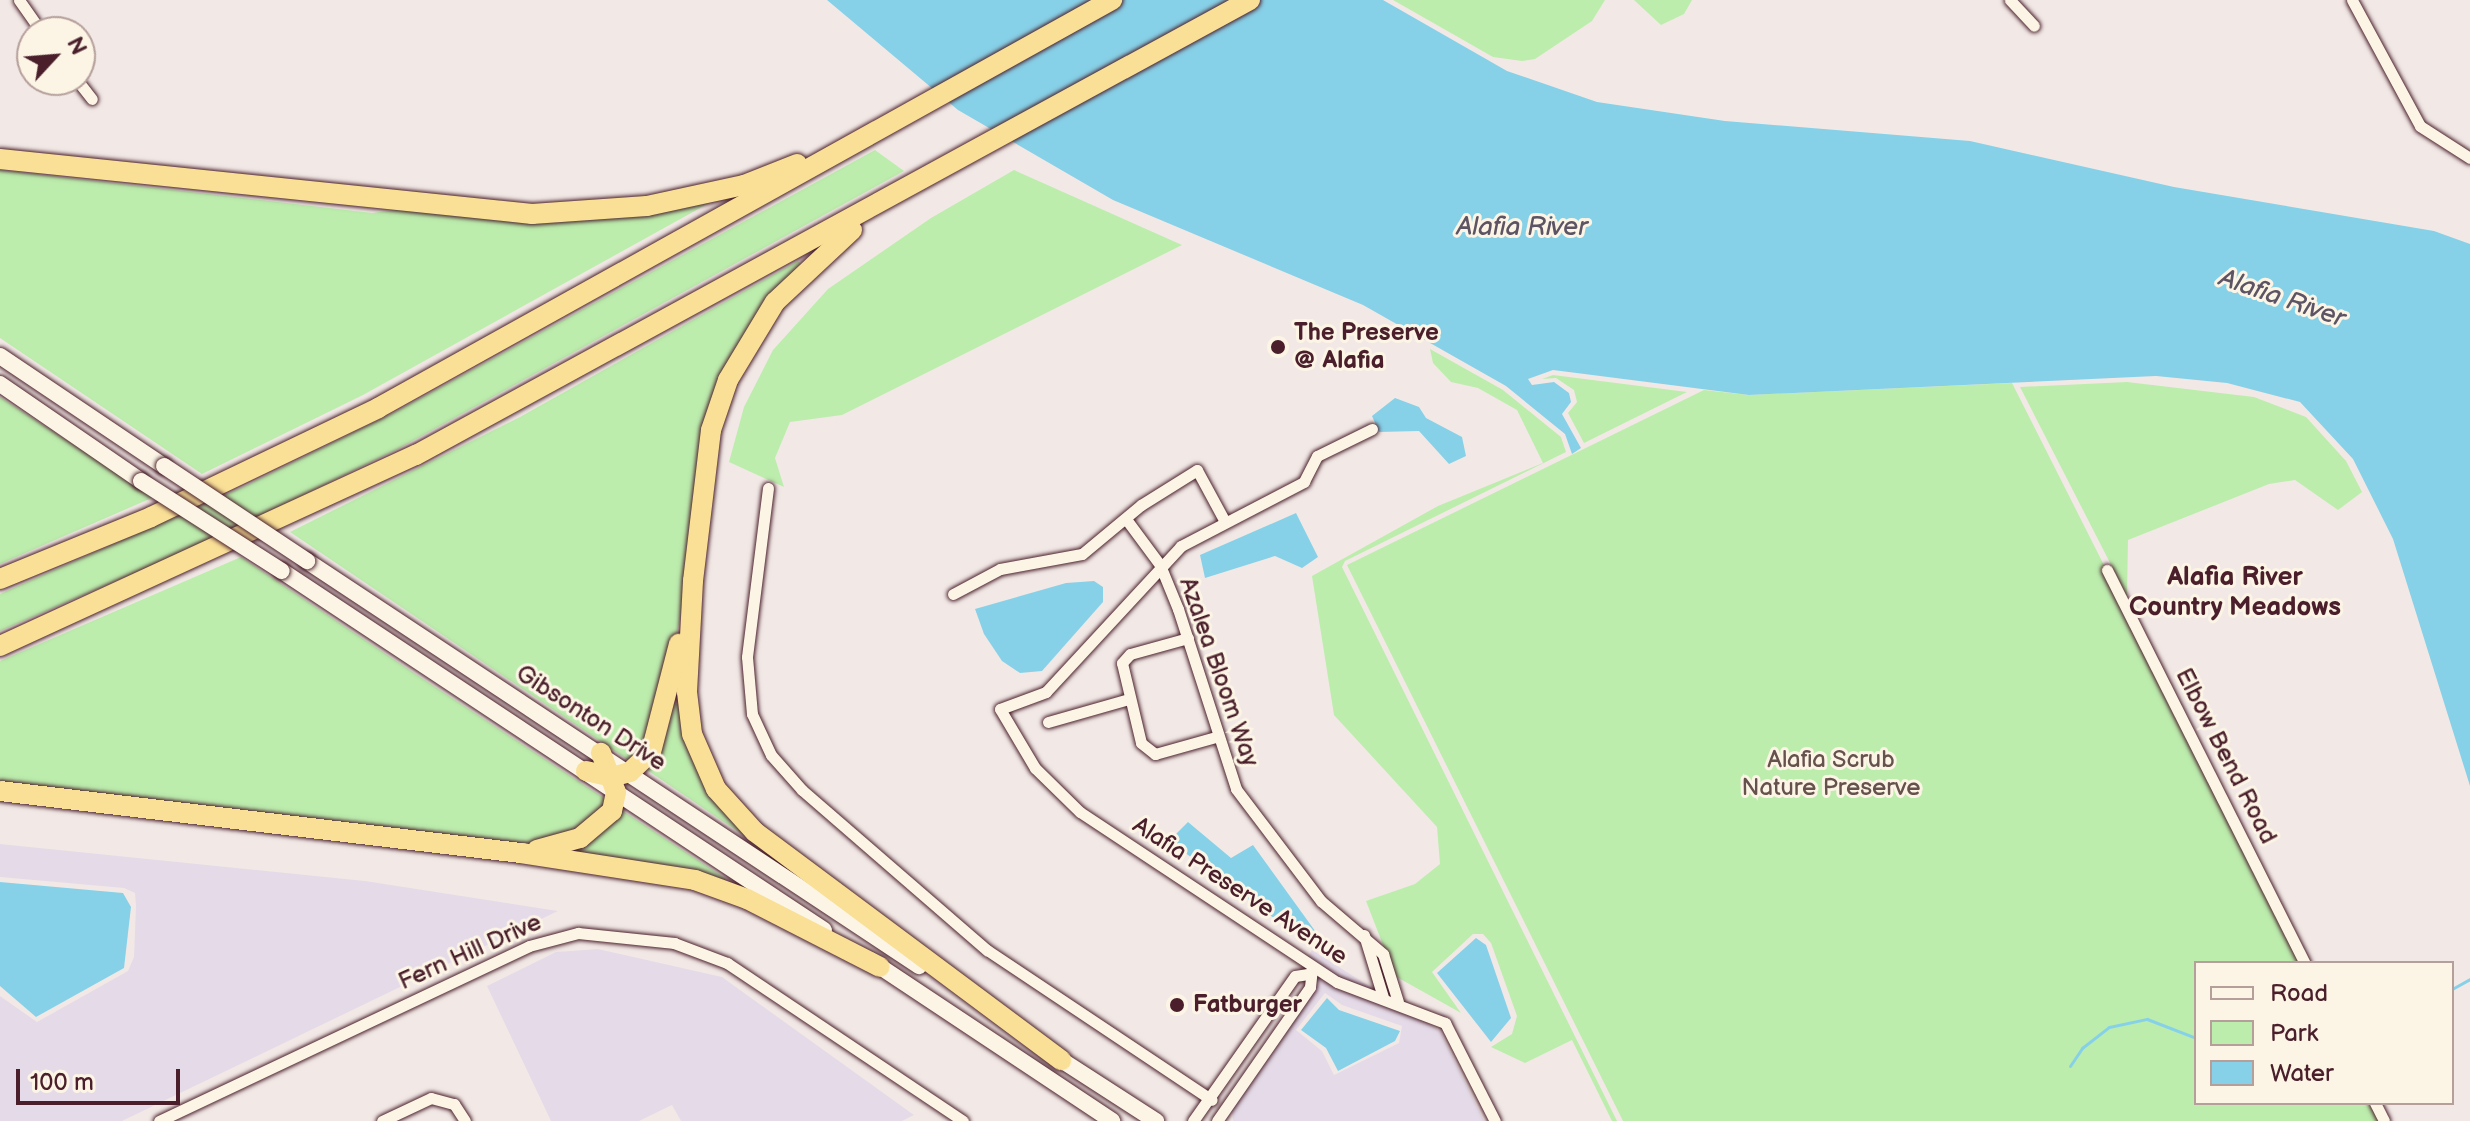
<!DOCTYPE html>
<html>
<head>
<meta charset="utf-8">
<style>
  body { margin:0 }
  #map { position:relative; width:2470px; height:1121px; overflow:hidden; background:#f2e9e6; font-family:"Balsamiq Sans",sans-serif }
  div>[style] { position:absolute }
  .built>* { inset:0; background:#e5dbe8 }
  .green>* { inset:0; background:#bcedad }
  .water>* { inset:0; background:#87d1e8 }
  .stream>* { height:3px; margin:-1.5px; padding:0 1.5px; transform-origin:1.5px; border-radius:1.5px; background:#87d1e8 }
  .roads { filter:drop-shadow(0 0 2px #4a1f2b) drop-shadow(0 0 2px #4a1f2b) }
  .street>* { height:11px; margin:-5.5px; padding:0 5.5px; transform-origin:5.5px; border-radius:5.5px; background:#fcf5e5 }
  .secondary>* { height:16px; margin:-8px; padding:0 8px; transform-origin:8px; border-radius:8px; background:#fcf5e5 }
  .highway>* { height:20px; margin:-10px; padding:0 10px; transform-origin:10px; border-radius:10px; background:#f9e096 }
  .bridges { filter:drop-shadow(0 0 2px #4a1f2b) drop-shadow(0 0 2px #4a1f2b) }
  .secondary-bridge>* { height:16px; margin:-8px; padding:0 8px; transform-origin:8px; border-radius:8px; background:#fcf5e5 }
  .dots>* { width:22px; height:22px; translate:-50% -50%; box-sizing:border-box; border:4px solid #fcf5e5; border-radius:50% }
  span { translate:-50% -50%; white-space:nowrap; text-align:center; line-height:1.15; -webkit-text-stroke:6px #fcf5e5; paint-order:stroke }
  .poi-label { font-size:24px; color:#4a1f2b; font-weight:700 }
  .left { translate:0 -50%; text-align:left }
  .street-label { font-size:24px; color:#4a1f2b }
  .park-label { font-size:24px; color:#66524c }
  .water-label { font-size:26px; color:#5c5464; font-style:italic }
  .neighbourhood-label { font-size:26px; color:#4a1f2b; font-weight:700 }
  .legend { position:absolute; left:2194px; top:961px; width:260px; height:144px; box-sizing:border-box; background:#fcf5e5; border:2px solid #b59f9b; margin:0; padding:10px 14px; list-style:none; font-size:24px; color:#4a1f2b }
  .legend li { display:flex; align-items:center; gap:16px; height:40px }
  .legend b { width:40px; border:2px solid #b59f9b }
  .north { position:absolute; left:16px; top:16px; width:80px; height:80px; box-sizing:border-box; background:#fcf5e5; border:2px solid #b59f9b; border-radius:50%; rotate:64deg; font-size:22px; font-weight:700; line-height:32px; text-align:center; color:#4a1f2b }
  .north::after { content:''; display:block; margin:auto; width:28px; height:36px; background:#4a1f2b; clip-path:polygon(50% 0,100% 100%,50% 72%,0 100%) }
  .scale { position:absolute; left:16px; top:1069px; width:164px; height:36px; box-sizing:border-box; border:4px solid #4a1f2b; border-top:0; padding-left:10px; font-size:24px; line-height:28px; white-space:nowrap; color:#4a1f2b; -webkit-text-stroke:6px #fcf5e5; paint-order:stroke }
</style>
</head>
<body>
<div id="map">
  <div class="built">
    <i style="clip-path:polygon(0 844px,365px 881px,558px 911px,122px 1121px,0 1121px,0 996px,37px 1022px,128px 971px,134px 957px,136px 906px,135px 893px,124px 888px,0 877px)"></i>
    <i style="clip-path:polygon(598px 949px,722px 977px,914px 1115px,902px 1121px,681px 1121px,672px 1105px,639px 1121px,551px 1121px,487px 986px,556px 952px)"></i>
    <i style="clip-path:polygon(evenodd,1312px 950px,1440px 1031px,1484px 1121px,1233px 1121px,1232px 1109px,1244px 1089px,1315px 990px,1321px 964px,1311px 959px,1299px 970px,1312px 950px,1325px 993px,1342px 1005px,1402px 1026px,1399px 1043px,1334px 1075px,1322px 1051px,1296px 1030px,1325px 993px)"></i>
  </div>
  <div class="green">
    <i style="clip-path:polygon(1393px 0,1605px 0,1592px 21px,1535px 59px,1522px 61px,1493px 57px)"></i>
    <i style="clip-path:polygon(1634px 0,1692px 0,1684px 14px,1661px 25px)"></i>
    <i style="clip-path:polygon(875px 150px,904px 171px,396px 450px,204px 543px,0 631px,0 594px,245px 486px,393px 413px)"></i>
    <i style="clip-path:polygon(0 170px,372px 213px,428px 206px,711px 202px,363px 395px,202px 474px,0 338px)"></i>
    <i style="clip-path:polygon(1014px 170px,1182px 245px,842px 415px,790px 422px,775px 458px,784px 487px,729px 462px,744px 407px,773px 350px,828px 289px,931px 218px)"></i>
    <i style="clip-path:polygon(798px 261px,803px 266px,732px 365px,660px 716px,636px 758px,628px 760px,290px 532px,520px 417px)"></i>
    <i style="clip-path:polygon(1430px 349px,1503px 390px,1561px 437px,1566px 452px,1345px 561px,1342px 567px,1617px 1121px,1612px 1121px,1572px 1040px,1525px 1063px,1491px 1047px,1512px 1034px,1517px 1016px,1491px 943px,1483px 934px,1473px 934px,1432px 972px,1461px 1013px,1395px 976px,1366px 901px,1415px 884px,1440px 864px,1437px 827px,1334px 715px,1312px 576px,1438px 506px,1543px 463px,1517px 410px,1478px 388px,1451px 382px,1433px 363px)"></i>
    <i style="clip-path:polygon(1553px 375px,1687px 392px,1584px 443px,1568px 413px,1577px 402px,1574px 390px,1556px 378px,1542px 379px)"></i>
    <i style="clip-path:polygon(2127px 382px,2254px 397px,2306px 417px,2346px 461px,2362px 492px,2338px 510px,2295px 480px,2269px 484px,2128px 540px,2127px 596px,2020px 387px)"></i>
    <i style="clip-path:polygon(2012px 383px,2305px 963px,2196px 963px,2196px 1103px,2374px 1103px,2383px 1121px,1623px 1121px,1347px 565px,1704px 390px,1749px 395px)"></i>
    <i style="clip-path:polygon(0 397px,154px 497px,0 564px)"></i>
    <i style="clip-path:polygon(241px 557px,420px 677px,610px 802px,593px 824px,530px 845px,0 786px,0 661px)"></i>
    <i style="clip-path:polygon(674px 703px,680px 705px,746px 837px,647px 770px,663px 747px)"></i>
    <i style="clip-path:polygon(623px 811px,725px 878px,726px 882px,560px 853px)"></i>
  </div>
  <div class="water">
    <i style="clip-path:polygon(827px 0,1383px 0,1507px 71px,1597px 102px,1725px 121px,1970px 141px,2174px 187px,2434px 231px,2470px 244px,2470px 786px,2393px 539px,2353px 459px,2300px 402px,2227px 383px,2156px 376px,1749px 395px,1553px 370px,1528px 379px,1532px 385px,1554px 382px,1569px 393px,1571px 402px,1562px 414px,1581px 448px,1572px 454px,1565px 434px,1506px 386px,1363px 305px,1113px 200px,958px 110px)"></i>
    <i style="clip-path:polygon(1395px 398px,1419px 407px,1426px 418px,1462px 437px,1466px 456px,1449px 464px,1419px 431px,1379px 432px,1372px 416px)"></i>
    <i style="clip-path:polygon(1296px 513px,1318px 557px,1302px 568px,1275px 556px,1205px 578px,1200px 555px)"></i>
    <i style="clip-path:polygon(1094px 581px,1103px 587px,1103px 602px,1042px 671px,1020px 673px,1002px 661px,984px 634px,975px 609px,1066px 583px)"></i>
    <i style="clip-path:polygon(1188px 822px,1231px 858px,1253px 845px,1318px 935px,1305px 941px,1169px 841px)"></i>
    <i style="clip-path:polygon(0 882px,123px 893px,131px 907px,124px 968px,36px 1017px,0 986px)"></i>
    <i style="clip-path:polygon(1476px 938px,1486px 945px,1511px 1018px,1491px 1042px,1437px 973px)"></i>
    <i style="clip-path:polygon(1327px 998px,1339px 1010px,1400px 1031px,1395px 1041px,1338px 1071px,1326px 1048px,1301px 1030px)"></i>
  </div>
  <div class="stream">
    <i style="left:2452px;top:989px;width:21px;rotate:-29deg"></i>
    <i style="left:2070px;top:1066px;width:22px;rotate:-56deg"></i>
    <i style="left:2082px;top:1048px;width:34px;rotate:-38deg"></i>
    <i style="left:2109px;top:1027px;width:39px;rotate:-12deg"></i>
    <i style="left:2147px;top:1019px;width:53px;rotate:21.2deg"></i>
  </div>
  <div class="roads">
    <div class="street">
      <i style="left:19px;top:0;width:39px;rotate:55deg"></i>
      <i style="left:2010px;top:0;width:35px;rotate:47deg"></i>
      <i style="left:2352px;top:0;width:143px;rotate:61.6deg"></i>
      <i style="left:2420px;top:126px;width:59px;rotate:32.6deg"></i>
      <i style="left:77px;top:80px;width:24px;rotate:52deg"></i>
      <i style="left:1372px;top:429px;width:61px;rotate:153.9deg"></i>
      <i style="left:1317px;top:456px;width:29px;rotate:117deg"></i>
      <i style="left:1304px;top:482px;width:139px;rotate:152.5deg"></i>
      <i style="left:1181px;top:546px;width:199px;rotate:132.8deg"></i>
      <i style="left:1046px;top:692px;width:49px;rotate:159.7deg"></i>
      <i style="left:1000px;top:709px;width:69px;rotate:59.3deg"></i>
      <i style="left:1035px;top:768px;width:63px;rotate:44.4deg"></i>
      <i style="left:1080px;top:812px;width:308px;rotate:33.5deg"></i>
      <i style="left:1337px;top:982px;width:116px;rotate:20.8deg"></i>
      <i style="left:1445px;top:1023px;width:110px;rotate:63deg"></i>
      <i style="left:768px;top:488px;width:170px;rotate:97.1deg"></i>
      <i style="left:747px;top:657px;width:57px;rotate:85deg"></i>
      <i style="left:752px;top:714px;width:45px;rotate:65.1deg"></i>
      <i style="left:771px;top:755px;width:47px;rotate:48.5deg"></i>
      <i style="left:802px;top:790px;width:245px;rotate:40.9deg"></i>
      <i style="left:987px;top:950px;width:270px;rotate:33.7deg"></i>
      <i style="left:1126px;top:519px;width:57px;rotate:53.5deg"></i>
      <i style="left:1160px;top:565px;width:48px;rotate:67.8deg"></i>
      <i style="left:1178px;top:609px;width:189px;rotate:72.1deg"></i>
      <i style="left:1236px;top:789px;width:141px;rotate:52.8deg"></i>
      <i style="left:1321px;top:901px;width:82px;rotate:40.5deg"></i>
      <i style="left:1383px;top:954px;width:50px;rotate:72.6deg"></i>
      <i style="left:2107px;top:570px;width:440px;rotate:63.3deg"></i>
      <i style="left:953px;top:594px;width:53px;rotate:-28deg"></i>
      <i style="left:1000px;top:569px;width:83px;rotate:-10.4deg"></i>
      <i style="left:1082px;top:554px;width:77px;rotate:-39.7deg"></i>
      <i style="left:1141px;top:505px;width:66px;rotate:-32deg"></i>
      <i style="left:1197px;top:470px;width:57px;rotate:61.6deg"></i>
      <i style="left:1188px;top:638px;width:60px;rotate:164.6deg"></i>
      <i style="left:1130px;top:654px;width:12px;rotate:132deg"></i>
      <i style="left:1122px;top:663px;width:82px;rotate:76.6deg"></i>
      <i style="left:1141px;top:743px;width:18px;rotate:38deg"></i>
      <i style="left:1155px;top:754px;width:63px;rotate:-15.6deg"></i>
      <i style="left:1048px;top:722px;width:84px;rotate:-15.9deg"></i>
      <i style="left:1364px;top:935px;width:65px;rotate:73deg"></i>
      <i style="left:2375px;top:1103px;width:20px;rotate:63deg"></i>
      <i style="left:159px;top:1121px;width:409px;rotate:-25.3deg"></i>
      <i style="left:529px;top:946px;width:51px;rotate:-14.9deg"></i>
      <i style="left:578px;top:933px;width:97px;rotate:5.9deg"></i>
      <i style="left:674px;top:943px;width:57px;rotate:20.7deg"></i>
      <i style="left:727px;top:963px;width:284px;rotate:33.8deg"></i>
      <i style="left:382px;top:1121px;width:54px;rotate:-25.1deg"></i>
      <i style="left:431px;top:1098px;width:24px;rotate:15deg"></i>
      <i style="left:454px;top:1104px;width:20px;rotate:57deg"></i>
      <i style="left:1193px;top:1121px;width:177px;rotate:-54.9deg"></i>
      <i style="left:1295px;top:976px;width:13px;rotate:-9deg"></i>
      <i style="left:1217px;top:1121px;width:163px;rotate:-55.2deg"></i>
      <i style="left:1310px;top:987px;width:19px;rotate:-84deg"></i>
    </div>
    <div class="secondary">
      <i style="left:0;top:356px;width:197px;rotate:33.9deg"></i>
      <i style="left:0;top:384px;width:171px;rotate:34.5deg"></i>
      <i style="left:307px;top:561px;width:734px;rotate:33.5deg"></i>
      <i style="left:282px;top:571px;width:650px;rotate:33.52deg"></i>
      <i style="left:870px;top:960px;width:291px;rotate:33.6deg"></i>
      <i style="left:1052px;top:1054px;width:124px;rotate:32.8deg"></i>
    </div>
    <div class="highway">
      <i style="left:0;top:159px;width:535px;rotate:5.9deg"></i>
      <i style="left:532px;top:214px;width:115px;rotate:-4deg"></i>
      <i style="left:647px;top:206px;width:99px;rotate:-12.2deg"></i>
      <i style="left:744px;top:185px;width:57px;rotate:-21.6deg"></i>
      <i style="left:852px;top:230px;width:105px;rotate:136.9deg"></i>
      <i style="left:775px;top:302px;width:91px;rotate:121.1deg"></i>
      <i style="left:728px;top:380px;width:53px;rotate:108.8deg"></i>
      <i style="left:711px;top:430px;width:152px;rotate:96.8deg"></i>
      <i style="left:693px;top:581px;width:111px;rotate:93.1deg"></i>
      <i style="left:687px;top:692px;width:42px;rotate:83.2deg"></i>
      <i style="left:692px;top:734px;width:60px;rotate:66.4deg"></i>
      <i style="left:716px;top:789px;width:58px;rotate:47.8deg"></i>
      <i style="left:755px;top:832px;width:382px;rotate:36.7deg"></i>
      <i style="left:0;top:579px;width:163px;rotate:-22.3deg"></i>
      <i style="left:151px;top:517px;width:252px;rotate:-25.6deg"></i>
      <i style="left:378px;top:408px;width:840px;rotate:-29.07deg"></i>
      <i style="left:0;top:646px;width:458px;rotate:-24.7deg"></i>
      <i style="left:416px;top:455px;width:950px;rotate:-28.62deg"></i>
      <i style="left:586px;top:771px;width:27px;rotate:13deg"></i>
      <i style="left:612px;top:777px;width:19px;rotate:-16deg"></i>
      <i style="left:630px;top:772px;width:29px;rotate:-44deg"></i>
      <i style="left:651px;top:752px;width:112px;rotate:-75.5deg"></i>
      <i style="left:0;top:791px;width:525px;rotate:6.79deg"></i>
      <i style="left:521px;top:853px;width:176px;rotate:8.8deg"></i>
      <i style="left:695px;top:880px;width:55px;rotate:20.1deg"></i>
      <i style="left:747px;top:899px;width:149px;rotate:27.1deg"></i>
      <i style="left:537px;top:850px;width:45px;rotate:-15.6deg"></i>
      <i style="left:580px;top:838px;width:42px;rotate:-40.2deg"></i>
      <i style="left:612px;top:811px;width:19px;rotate:-78deg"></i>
      <i style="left:616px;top:792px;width:42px;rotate:-111deg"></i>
    </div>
  </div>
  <div class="bridges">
    <div class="secondary-bridge">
      <i style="left:164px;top:466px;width:172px;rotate:33.6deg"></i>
      <i style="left:141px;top:481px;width:167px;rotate:32.6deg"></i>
    </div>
  </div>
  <div class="dots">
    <i style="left:1278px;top:347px;background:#4a1f2b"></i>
    <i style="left:1177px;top:1005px;background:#4a1f2b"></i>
  </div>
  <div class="poi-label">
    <span class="left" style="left:1294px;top:347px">The Preserve<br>@ Alafia</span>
    <span class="left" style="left:1193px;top:1005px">Fatburger</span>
  </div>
  <div class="street-label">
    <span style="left:1219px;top:672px;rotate:71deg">Azalea Bloom Way</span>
    <span style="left:591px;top:718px;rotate:33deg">Gibsonton Drive</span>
    <span style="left:2226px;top:756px;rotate:63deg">Elbow Bend Road</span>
    <span style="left:1240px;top:891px;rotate:33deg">Alafia Preserve Avenue</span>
    <span style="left:470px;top:952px;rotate:-24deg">Fern Hill Drive</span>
  </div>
  <div class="park-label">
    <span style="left:1831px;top:774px">Alafia Scrub<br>Nature Preserve</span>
  </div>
  <div class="water-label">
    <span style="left:1522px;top:228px">Alafia River</span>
    <span style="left:2282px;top:299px;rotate:19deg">Alafia River</span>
  </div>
  <div class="neighbourhood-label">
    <span style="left:2235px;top:593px">Alafia River<br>Country Meadows</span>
  </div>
  <ul class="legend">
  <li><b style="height:10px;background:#fcf5e5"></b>Road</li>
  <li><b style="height:22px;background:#bcedad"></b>Park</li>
  <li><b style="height:22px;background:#87d1e8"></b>Water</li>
  </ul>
  <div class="north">N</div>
  <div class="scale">100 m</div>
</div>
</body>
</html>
